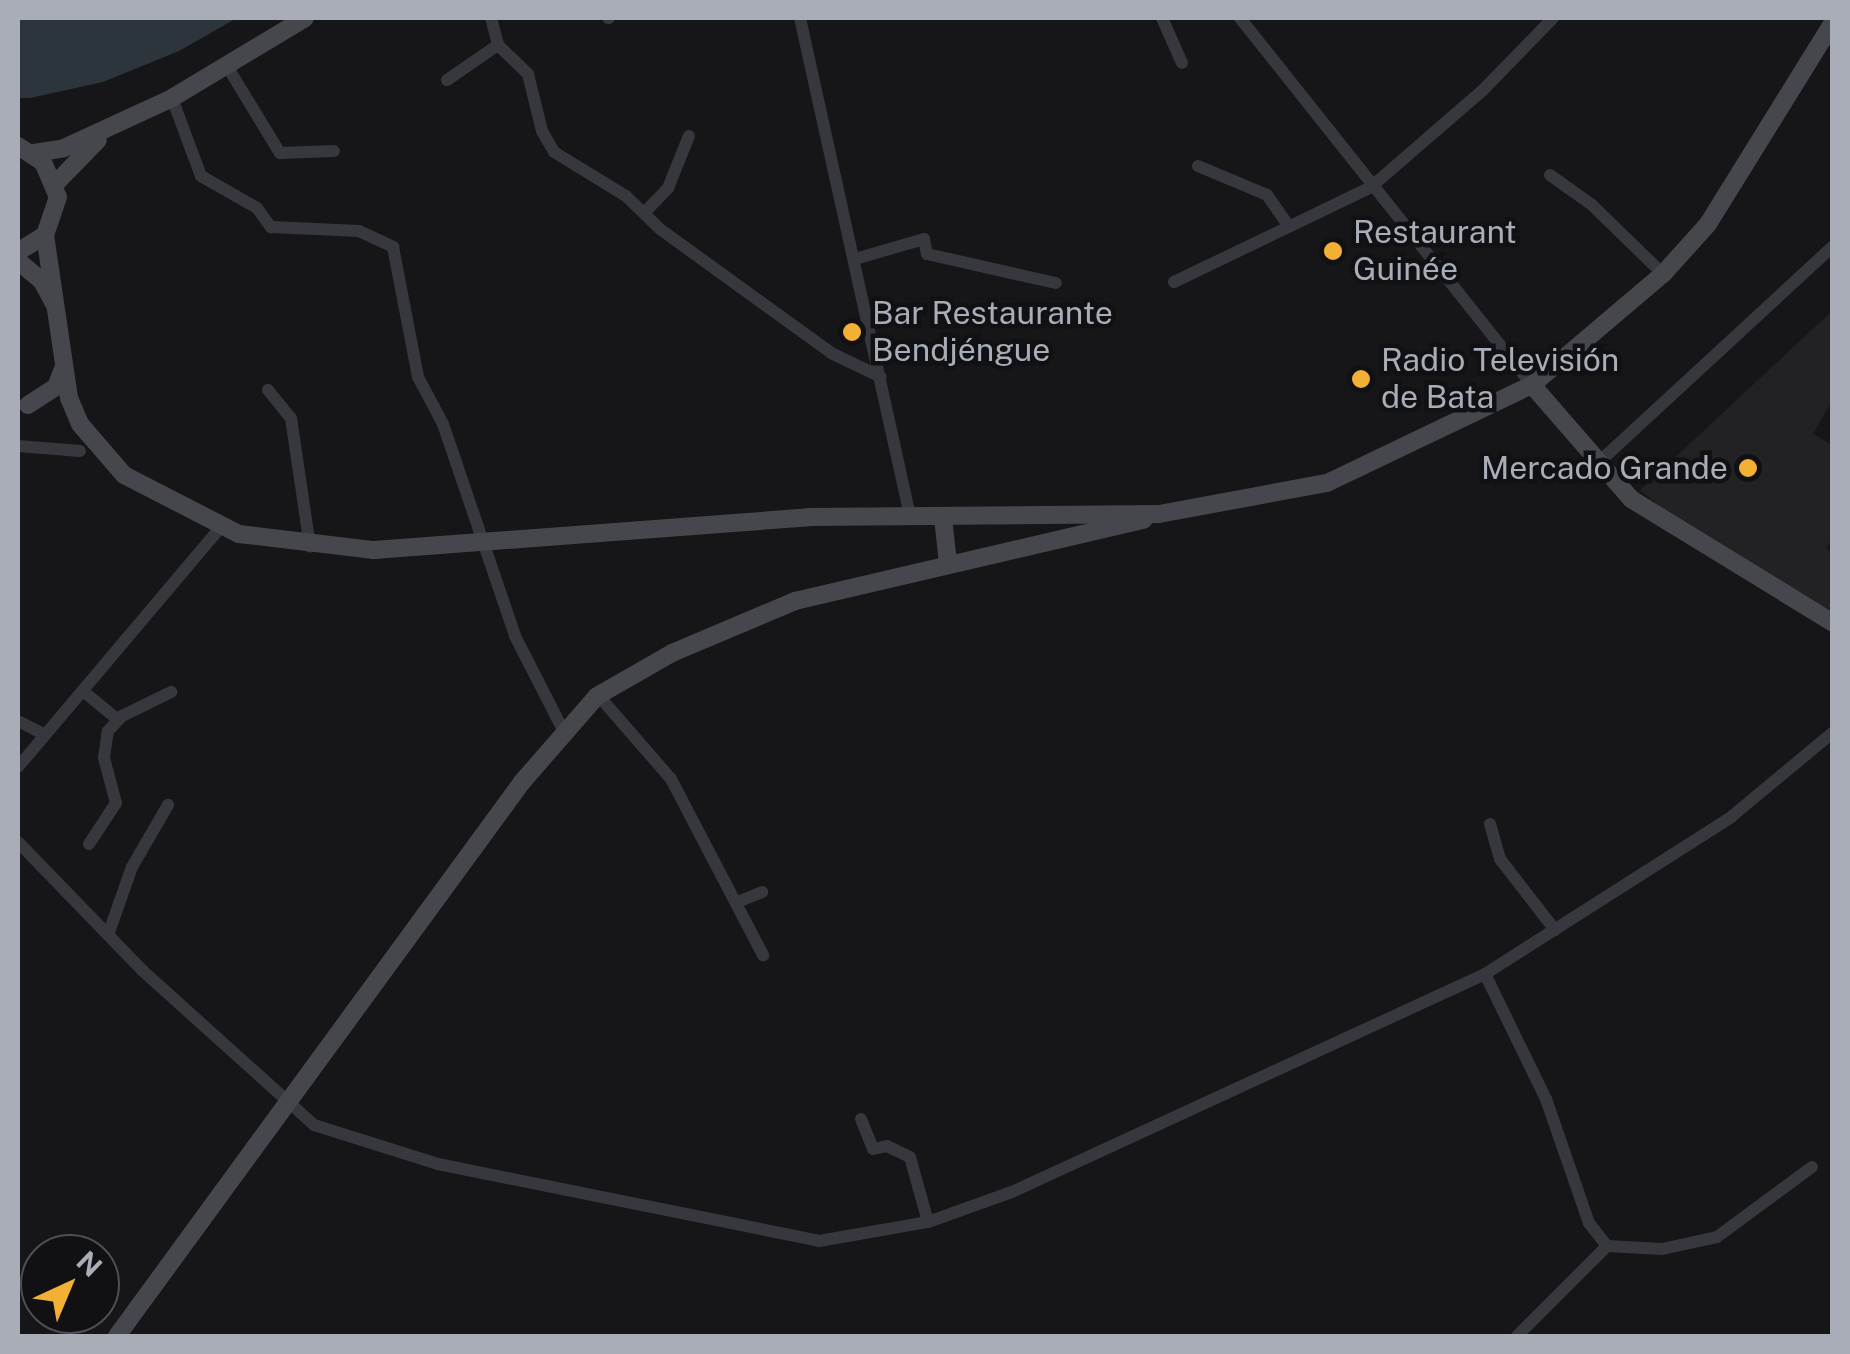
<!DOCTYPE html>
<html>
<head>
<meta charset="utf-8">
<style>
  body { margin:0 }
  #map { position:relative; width:1850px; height:1354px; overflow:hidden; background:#161618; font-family:"Public Sans",sans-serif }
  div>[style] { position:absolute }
  .built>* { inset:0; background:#222225 }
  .water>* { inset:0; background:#2c353c }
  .street>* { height:12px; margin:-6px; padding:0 6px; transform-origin:6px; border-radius:6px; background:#37383d }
  .secondary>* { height:18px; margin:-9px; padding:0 9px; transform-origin:9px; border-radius:9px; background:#45474d }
  .dots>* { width:28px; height:28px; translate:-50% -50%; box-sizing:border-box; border:5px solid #111113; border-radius:50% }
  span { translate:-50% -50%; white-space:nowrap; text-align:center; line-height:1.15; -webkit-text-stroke:9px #111113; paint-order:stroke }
  .poi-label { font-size:32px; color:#a8adb8 }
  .left { translate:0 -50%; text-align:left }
  .right { translate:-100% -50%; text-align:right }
  .frame { position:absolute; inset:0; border:20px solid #a8adb8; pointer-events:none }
  .north { position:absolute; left:20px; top:1234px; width:100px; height:100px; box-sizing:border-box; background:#111113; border:2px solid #4d4f55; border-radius:50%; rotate:44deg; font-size:28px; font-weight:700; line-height:40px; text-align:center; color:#a8adb8 }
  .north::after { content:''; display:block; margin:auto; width:35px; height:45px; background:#f2b134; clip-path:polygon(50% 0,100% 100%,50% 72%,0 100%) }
</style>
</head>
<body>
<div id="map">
  <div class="built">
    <i style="clip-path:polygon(1832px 311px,1832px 401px,1813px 434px,1832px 445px,1832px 538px,1826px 549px,1832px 552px,1832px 611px,1680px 522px,1640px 490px)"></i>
  </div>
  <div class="water">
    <i style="clip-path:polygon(18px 18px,237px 18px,179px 51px,103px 82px,30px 98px,18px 98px)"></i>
  </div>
  <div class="street">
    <i style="left:491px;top:18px;width:28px;rotate:75deg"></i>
    <i style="left:498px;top:45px;width:42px;rotate:44deg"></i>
    <i style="left:528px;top:74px;width:59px;rotate:76.2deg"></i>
    <i style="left:542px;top:131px;width:24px;rotate:60deg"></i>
    <i style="left:554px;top:152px;width:84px;rotate:31.4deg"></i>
    <i style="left:626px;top:196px;width:47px;rotate:44.1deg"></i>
    <i style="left:660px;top:229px;width:211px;rotate:35.9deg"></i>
    <i style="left:831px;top:353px;width:55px;rotate:25.6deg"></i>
    <i style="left:608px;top:18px;width:1px"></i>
    <i style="left:800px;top:18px;width:510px;rotate:77.54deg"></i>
    <i style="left:1162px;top:18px;width:49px;rotate:66deg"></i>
    <i style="left:1240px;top:18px;width:469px;rotate:51.5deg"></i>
    <i style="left:227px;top:66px;width:102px;rotate:58.7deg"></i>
    <i style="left:280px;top:153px;width:54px;rotate:-2.1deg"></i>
    <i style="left:447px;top:80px;width:62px;rotate:-34.5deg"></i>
    <i style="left:172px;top:98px;width:83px;rotate:69.6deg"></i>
    <i style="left:201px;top:176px;width:64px;rotate:29.7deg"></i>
    <i style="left:257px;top:208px;width:24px;rotate:54deg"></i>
    <i style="left:271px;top:227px;width:88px;rotate:2.6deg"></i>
    <i style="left:359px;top:231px;width:38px;rotate:25deg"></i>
    <i style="left:393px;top:247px;width:132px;rotate:79.1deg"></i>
    <i style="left:418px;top:377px;width:53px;rotate:62deg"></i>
    <i style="left:443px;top:424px;width:224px;rotate:71.2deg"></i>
    <i style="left:515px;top:636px;width:103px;rotate:62.9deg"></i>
    <i style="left:1198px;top:166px;width:75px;rotate:22.8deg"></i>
    <i style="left:1267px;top:195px;width:37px;rotate:55deg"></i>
    <i style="left:1550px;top:175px;width:52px;rotate:35.5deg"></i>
    <i style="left:1592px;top:205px;width:99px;rotate:44.2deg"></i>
    <i style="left:644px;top:213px;width:35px;rotate:-46deg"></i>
    <i style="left:668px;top:188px;width:56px;rotate:-68deg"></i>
    <i style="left:855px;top:259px;width:72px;rotate:-16.2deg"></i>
    <i style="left:924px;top:239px;width:15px;rotate:79deg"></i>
    <i style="left:927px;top:254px;width:132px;rotate:12.7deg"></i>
    <i style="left:1174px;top:282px;width:219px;rotate:-25.7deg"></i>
    <i style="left:1371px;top:187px;width:148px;rotate:-40.9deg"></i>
    <i style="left:1483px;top:90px;width:100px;rotate:-45.8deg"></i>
    <i style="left:268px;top:390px;width:36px;rotate:51deg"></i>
    <i style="left:291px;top:418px;width:130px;rotate:81.6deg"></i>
    <i style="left:18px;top:446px;width:62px;rotate:4.6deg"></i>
    <i style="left:1598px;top:463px;width:318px;rotate:-42.7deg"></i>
    <i style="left:83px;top:691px;width:45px;rotate:39.6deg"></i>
    <i style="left:598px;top:695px;width:111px;rotate:49deg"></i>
    <i style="left:671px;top:779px;width:199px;rotate:62.4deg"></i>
    <i style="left:18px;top:721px;width:30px;rotate:27deg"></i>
    <i style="left:18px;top:767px;width:313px;rotate:-49.8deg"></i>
    <i style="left:1490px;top:824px;width:36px;rotate:74deg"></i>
    <i style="left:1500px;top:859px;width:90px;rotate:52.2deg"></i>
    <i style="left:18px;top:842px;width:180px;rotate:45.9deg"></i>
    <i style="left:143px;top:971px;width:230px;rotate:42deg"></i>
    <i style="left:314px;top:1125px;width:130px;rotate:17.5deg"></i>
    <i style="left:438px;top:1164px;width:389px;rotate:11.4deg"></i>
    <i style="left:819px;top:1241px;width:111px;rotate:-9.9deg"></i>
    <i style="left:928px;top:1222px;width:89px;rotate:-19.7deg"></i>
    <i style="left:1012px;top:1192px;width:521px;rotate:-24.74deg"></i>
    <i style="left:1485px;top:974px;width:292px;rotate:-32.5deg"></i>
    <i style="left:1731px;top:817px;width:131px;rotate:-39.7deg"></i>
    <i style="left:89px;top:844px;width:49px;rotate:-56.6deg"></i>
    <i style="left:116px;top:803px;width:47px;rotate:-104.9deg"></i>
    <i style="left:104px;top:758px;width:27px;rotate:-82deg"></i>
    <i style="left:108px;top:731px;width:21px;rotate:-47deg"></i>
    <i style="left:122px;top:716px;width:55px;rotate:-26.1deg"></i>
    <i style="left:740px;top:901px;width:24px;rotate:-22deg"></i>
    <i style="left:108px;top:935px;width:72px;rotate:-70.6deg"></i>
    <i style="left:132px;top:867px;width:72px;rotate:-59.9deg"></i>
    <i style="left:1485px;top:974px;width:139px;rotate:64deg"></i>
    <i style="left:1546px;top:1099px;width:131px;rotate:70.9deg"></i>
    <i style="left:1589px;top:1223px;width:29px;rotate:52deg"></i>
    <i style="left:1607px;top:1246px;width:55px;rotate:3.1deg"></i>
    <i style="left:1662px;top:1249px;width:56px;rotate:-12.3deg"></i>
    <i style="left:1717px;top:1237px;width:118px;rotate:-36.4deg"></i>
    <i style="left:861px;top:1119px;width:32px;rotate:68deg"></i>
    <i style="left:873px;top:1149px;width:14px;rotate:-12deg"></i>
    <i style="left:887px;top:1146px;width:25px;rotate:26deg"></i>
    <i style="left:910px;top:1157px;width:67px;rotate:74.5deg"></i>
    <i style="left:1517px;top:1336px;width:127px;rotate:-45deg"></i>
  </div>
  <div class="secondary">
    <i style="left:18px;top:146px;width:30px;rotate:33deg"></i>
    <i style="left:43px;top:162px;width:38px;rotate:67deg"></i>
    <i style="left:58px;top:197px;width:40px;rotate:108.9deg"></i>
    <i style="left:45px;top:235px;width:32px;rotate:148deg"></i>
    <i style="left:34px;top:153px;width:30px;rotate:-9deg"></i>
    <i style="left:64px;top:148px;width:119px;rotate:-24.8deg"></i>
    <i style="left:172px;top:98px;width:155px;rotate:-31deg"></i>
    <i style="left:56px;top:183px;width:60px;rotate:-45.7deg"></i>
    <i style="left:45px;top:235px;width:165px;rotate:81.6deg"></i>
    <i style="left:69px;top:398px;width:28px;rotate:67deg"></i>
    <i style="left:80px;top:424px;width:67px;rotate:49.2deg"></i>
    <i style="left:124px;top:475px;width:129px;rotate:27.2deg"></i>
    <i style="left:239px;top:534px;width:136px;rotate:6.8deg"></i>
    <i style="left:374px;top:550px;width:436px;rotate:-4.3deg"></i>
    <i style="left:809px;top:517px;width:350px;rotate:-0.5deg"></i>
    <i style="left:1159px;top:514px;width:171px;rotate:-10.5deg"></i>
    <i style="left:1327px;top:483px;width:227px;rotate:-25.6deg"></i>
    <i style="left:1532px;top:385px;width:172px;rotate:-40.3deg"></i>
    <i style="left:1663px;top:274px;width:67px;rotate:-48deg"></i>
    <i style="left:1708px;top:224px;width:235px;rotate:-58.2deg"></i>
    <i style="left:18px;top:261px;width:31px;rotate:40deg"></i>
    <i style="left:42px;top:281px;width:27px;rotate:62deg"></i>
    <i style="left:1532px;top:385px;width:151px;rotate:49deg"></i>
    <i style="left:1631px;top:499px;width:236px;rotate:31.5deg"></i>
    <i style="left:28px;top:405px;width:33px;rotate:-33deg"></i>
    <i style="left:56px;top:387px;width:22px;rotate:-69deg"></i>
    <i style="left:943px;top:517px;width:47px;rotate:83.9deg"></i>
    <i style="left:117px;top:1336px;width:686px;rotate:-53.83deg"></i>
    <i style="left:522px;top:782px;width:114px;rotate:-48.9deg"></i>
    <i style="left:597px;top:696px;width:86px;rotate:-29.8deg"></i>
    <i style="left:672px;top:653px;width:134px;rotate:-22.9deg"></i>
    <i style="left:795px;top:601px;width:358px;rotate:-13.1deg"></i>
  </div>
  <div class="dots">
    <i style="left:1333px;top:251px;background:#f2b134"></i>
    <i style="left:852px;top:332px;background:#f2b134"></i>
    <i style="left:1361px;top:379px;background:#f2b134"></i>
    <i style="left:1748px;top:468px;background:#f2b134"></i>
  </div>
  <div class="poi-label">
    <span class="left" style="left:1353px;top:251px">Restaurant<br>Guinée</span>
    <span class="left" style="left:872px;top:332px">Bar Restaurante<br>Bendjéngue</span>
    <span class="left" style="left:1381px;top:379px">Radio Televisión<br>de Bata</span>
    <span class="right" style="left:1728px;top:468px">Mercado Grande</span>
  </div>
  <div class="frame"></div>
  <div class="north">N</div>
</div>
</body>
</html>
